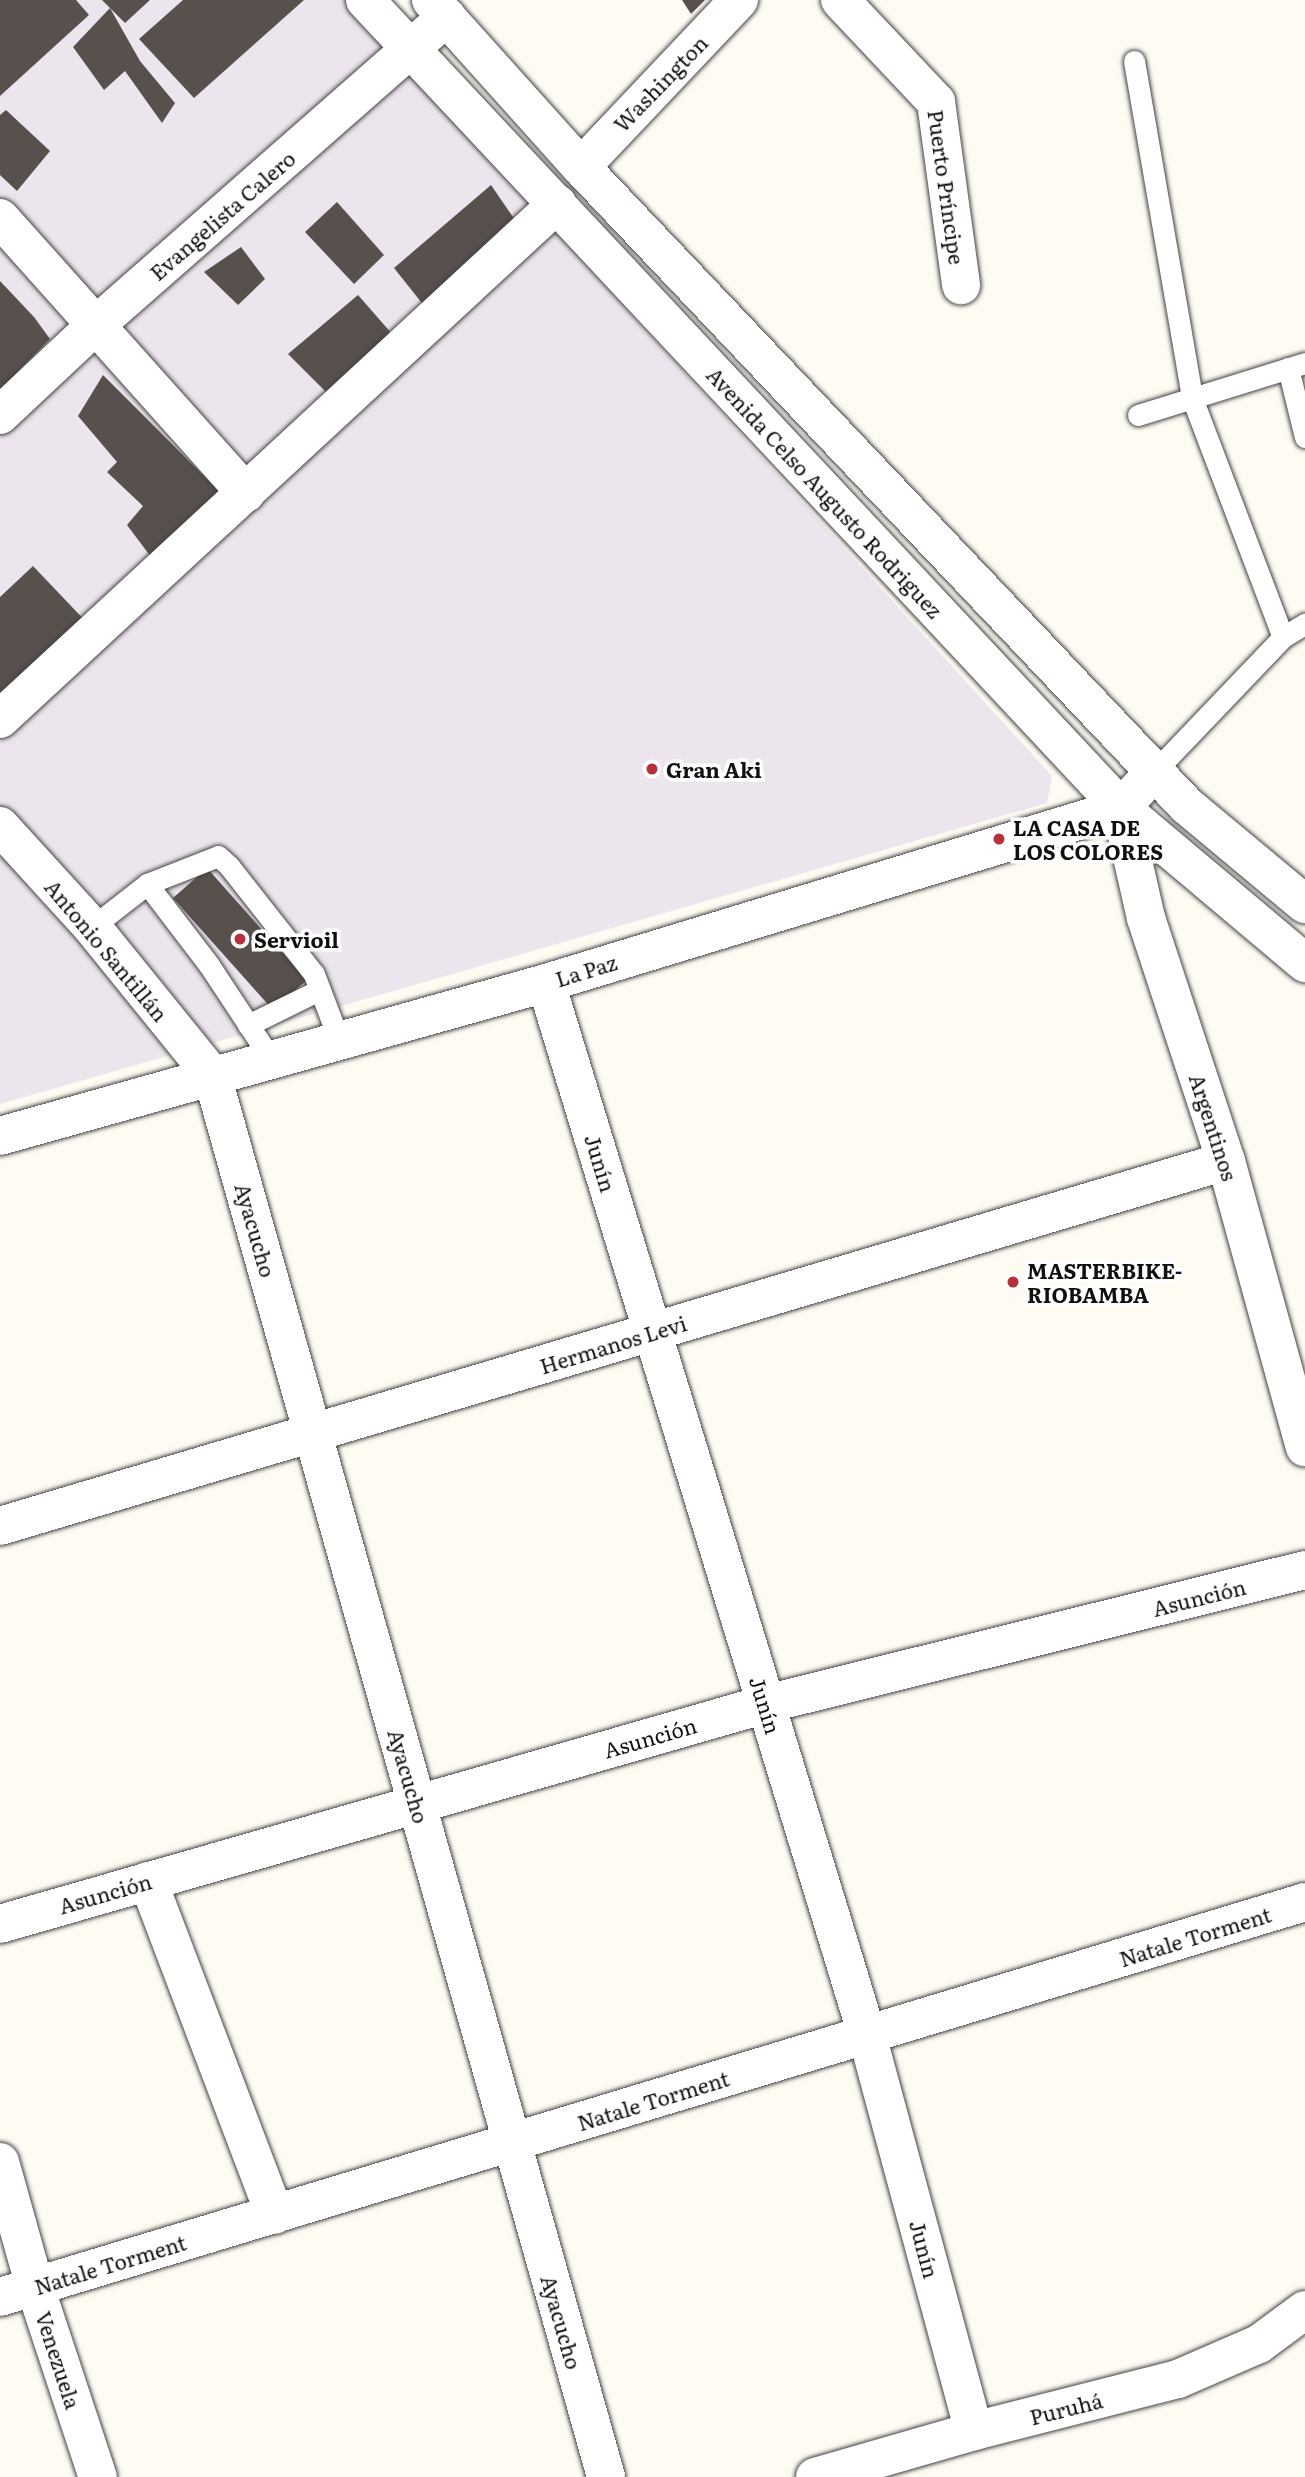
<!DOCTYPE html>
<html>
<head>
<meta charset="utf-8">
<style>
  body { margin:0 }
  #map { position:relative; width:1305px; height:2477px; overflow:hidden; background:#fefbf3; font-family:Literata,serif }
  div>[style] { position:absolute }
  .industrial>* { inset:0; background:#ece5ed }
  .building>* { inset:0; background:#58504d }
  .roads { filter:drop-shadow(0 0 2px #434343) drop-shadow(0 0 2px #434343) }
  .service>* { height:21px; margin:-10.5px; padding:0 10.5px; transform-origin:10.5px; border-radius:10.5px; background:#fff }
  .minor>* { height:38px; margin:-19px; padding:0 19px; transform-origin:19px; border-radius:19px; background:#fff }
  .tertiary>* { height:38px; margin:-19px; padding:0 19px; transform-origin:19px; border-radius:19px; background:#fff }
  .dots>* { width:19px; height:19px; translate:-50% -50%; box-sizing:border-box; border:4px solid #fff; border-radius:50% }
  span { translate:-50% -50%; white-space:nowrap; text-align:center; line-height:1.15; -webkit-text-stroke:7px #fff; paint-order:stroke }
  .street-label { font-size:21px; color:#101010 }
  .poi-label { font-size:21px; color:#101010; font-weight:700 }
  .left { translate:0 -50%; text-align:left }
</style>
</head>
<body>
<div id="map">
  <div class="industrial">
    <i style="clip-path:polygon(0 0,345px 0,1052px 776px,1047px 803px,0 1104px)"></i>
  </div>
  <div class="building">
    <i style="clip-path:polygon(0 0,76px 0,89px 15px,0 96px)"></i>
    <i style="clip-path:polygon(102px 0,150px 0,125px 23px)"></i>
    <i style="clip-path:polygon(183px 0,304px 0,194px 98px,139px 39px)"></i>
    <i style="clip-path:polygon(682px 0,705px 0,691px 14px)"></i>
    <i style="clip-path:polygon(110px 8px,140px 61px,175px 103px,162px 123px,125px 71px,104px 90px,73px 47px)"></i>
    <i style="clip-path:polygon(6px 110px,50px 151px,17px 191px,0 175px,0 115px)"></i>
    <i style="clip-path:polygon(491px 185px,524px 233px,429px 312px,394px 268px)"></i>
    <i style="clip-path:polygon(337px 202px,384px 255px,354px 284px,305px 232px)"></i>
    <i style="clip-path:polygon(241px 247px,265px 279px,238px 305px,204px 272px)"></i>
    <i style="clip-path:polygon(0 281px,34px 317px,50px 339px,0 390px)"></i>
    <i style="clip-path:polygon(358px 295px,400px 343px,333px 399px,288px 354px)"></i>
    <i style="clip-path:polygon(103px 375px,229px 501px,160px 569px,127px 525px,143px 506px,107px 472px,117px 462px,78px 416px)"></i>
    <i style="clip-path:polygon(33px 566px,92px 628px,0 714px,0 597px)"></i>
    <i style="clip-path:polygon(207px 868px,307px 980px,273px 1010px,173px 898px)"></i>
  </div>
  <div class="roads">
    <div class="service">
      <i style="left:1134px;top:61px;width:342px;rotate:80.2deg"></i>
      <i style="left:1192px;top:398px;width:256px;rotate:69.2deg"></i>
      <i style="left:1283px;top:637px;width:26px;rotate:-31deg"></i>
      <i style="left:1288px;top:368px;width:71px;rotate:76.2deg"></i>
      <i style="left:1138px;top:415px;width:175px;rotate:-17.3deg"></i>
      <i style="left:1154px;top:772px;width:187px;rotate:-46.3deg"></i>
      <i style="left:92px;top:927px;width:70px;rotate:-38deg"></i>
      <i style="left:248px;top:1025px;width:79px;rotate:-26.2deg"></i>
      <i style="left:271px;top:1059px;width:113px;rotate:-123.4deg"></i>
      <i style="left:209px;top:965px;width:102px;rotate:-127.4deg"></i>
      <i style="left:147px;top:884px;width:76px;rotate:-21.5deg"></i>
      <i style="left:218px;top:856px;width:15px;rotate:42deg"></i>
      <i style="left:229px;top:866px;width:137px;rotate:51.8deg"></i>
      <i style="left:314px;top:974px;width:71px;rotate:69.3deg"></i>
    </div>
    <div class="minor">
      <i style="left:840px;top:0;width:140px;rotate:46.7deg"></i>
      <i style="left:936px;top:102px;width:185px;rotate:82.2deg"></i>
      <i style="left:581px;top:167px;width:230px;rotate:-46.6deg"></i>
      <i style="left:0;top:218px;width:369px;rotate:48.2deg"></i>
      <i style="left:0;top:415px;width:132px;rotate:-43.2deg"></i>
      <i style="left:96px;top:325px;width:467px;rotate:-41.3deg"></i>
      <i style="left:0;top:719px;width:759px;rotate:-42.76deg"></i>
      <i style="left:1121px;top:808px;width:113px;rotate:77.2deg"></i>
      <i style="left:1146px;top:918px;width:256px;rotate:71.8deg"></i>
      <i style="left:1226px;top:1161px;width:297px;rotate:74.6deg"></i>
      <i style="left:0;top:826px;width:137px;rotate:47.7deg"></i>
      <i style="left:92px;top:927px;width:191px;rotate:51deg"></i>
      <i style="left:212px;top:1075px;width:1456px;rotate:74.3deg"></i>
      <i style="left:546px;top:983px;width:1100px;rotate:73.03deg"></i>
      <i style="left:867px;top:2035px;width:410px;rotate:74.9deg"></i>
      <i style="left:0;top:1136px;width:567px;rotate:-15.65deg"></i>
      <i style="left:546px;top:983px;width:601px;rotate:-16.93deg"></i>
      <i style="left:1121px;top:808px;width:49px;rotate:-47.5deg"></i>
      <i style="left:0;top:1526px;width:1279px;rotate:-16.58deg"></i>
      <i style="left:148px;top:1881px;width:357px;rotate:69.2deg"></i>
      <i style="left:0;top:1924px;width:797px;rotate:-16.02deg"></i>
      <i style="left:766px;top:1704px;width:555px;rotate:-13.96deg"></i>
      <i style="left:0;top:2162px;width:130px;rotate:74.4deg"></i>
      <i style="left:35px;top:2287px;width:200px;rotate:71.7deg"></i>
      <i style="left:0;top:2297px;width:1363px;rotate:-16.84deg"></i>
      <i style="left:815px;top:2477px;width:166px;rotate:-16.1deg"></i>
      <i style="left:974px;top:2431px;width:211px;rotate:-14.3deg"></i>
      <i style="left:1178px;top:2379px;width:88px;rotate:-23.4deg"></i>
      <i style="left:1259px;top:2344px;width:57px;rotate:-36.5deg"></i>
    </div>
    <div class="tertiary">
      <i style="left:365px;top:0;width:1107px;rotate:46.9deg"></i>
      <i style="left:1121px;top:808px;width:241px;rotate:40.1deg"></i>
      <i style="left:431px;top:0;width:224px;rotate:48.1deg"></i>
      <i style="left:581px;top:167px;width:879px;rotate:46.52deg"></i>
      <i style="left:1186px;top:805px;width:155px;rotate:39.8deg"></i>
    </div>
  </div>
  <div class="dots">
    <i style="left:652px;top:769px;background:#b7303d"></i>
    <i style="left:999px;top:839px;background:#b7303d"></i>
    <i style="left:240px;top:939px;background:#b7303d"></i>
    <i style="left:1013px;top:1282px;background:#b7303d"></i>
  </div>
  <div class="street-label">
    <span style="left:660px;top:83px;rotate:-46deg">Washington</span>
    <span style="left:947px;top:187px;rotate:82deg">Puerto Príncipe</span>
    <span style="left:222px;top:215px;rotate:-41deg">Evangelista Calero</span>
    <span style="left:825px;top:492px;rotate:47deg">Avenida Celso Augusto Rodriguez</span>
    <span style="left:107px;top:950px;rotate:50deg">Antonio Santillán</span>
    <span style="left:586px;top:970px;rotate:-17deg">La Paz</span>
    <span style="left:1214px;top:1127px;rotate:72deg">Argentinos</span>
    <span style="left:601px;top:1163px;rotate:73deg">Junín</span>
    <span style="left:256px;top:1230px;rotate:74deg">Ayacucho</span>
    <span style="left:613px;top:1344px;rotate:-17deg">Hermanos Levi</span>
    <span style="left:1199px;top:1597px;rotate:-14deg">Asunción</span>
    <span style="left:766px;top:1705px;rotate:73deg">Junín</span>
    <span style="left:650px;top:1737px;rotate:-16deg">Asunción</span>
    <span style="left:409px;top:1776px;rotate:74deg">Ayacucho</span>
    <span style="left:105px;top:1893px;rotate:-16deg">Asunción</span>
    <span style="left:1195px;top:1936px;rotate:-17deg">Natale Torment</span>
    <span style="left:653px;top:2100px;rotate:-17deg">Natale Torment</span>
    <span style="left:925px;top:2249px;rotate:75deg">Junín</span>
    <span style="left:110px;top:2264px;rotate:-17deg">Natale Torment</span>
    <span style="left:562px;top:2322px;rotate:74deg">Ayacucho</span>
    <span style="left:59px;top:2360px;rotate:72deg">Venezuela</span>
    <span style="left:1066px;top:2408px;rotate:-14deg">Puruhá</span>
  </div>
  <div class="poi-label">
    <span class="left" style="left:666px;top:769px">Gran Aki</span>
    <span class="left" style="left:1013px;top:839px">LA CASA DE<br>LOS COLORES</span>
    <span class="left" style="left:254px;top:939px">Servioil</span>
    <span class="left" style="left:1027px;top:1282px">MASTERBIKE-<br>RIOBAMBA</span>
  </div>
</div>
</body>
</html>
